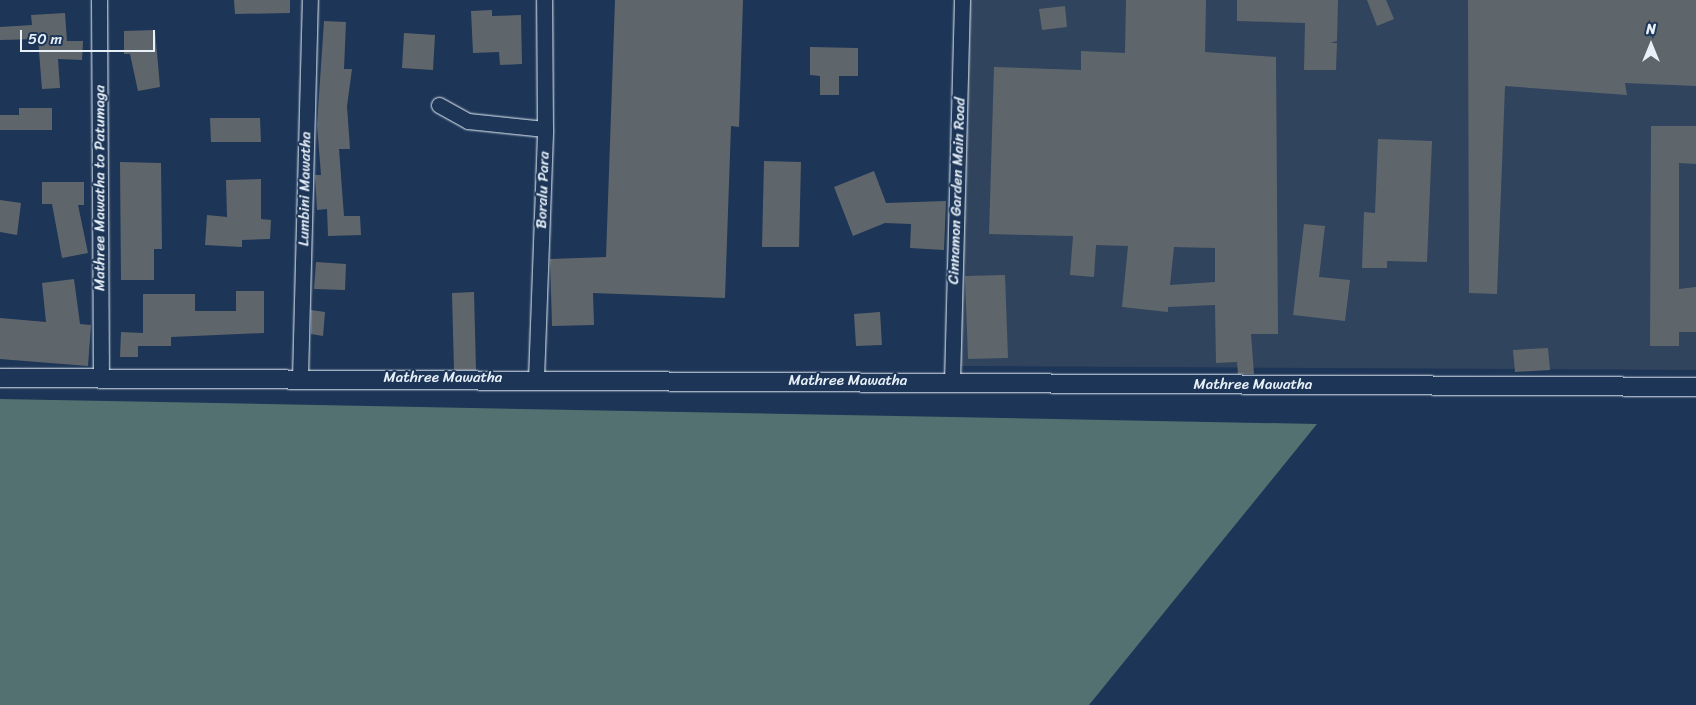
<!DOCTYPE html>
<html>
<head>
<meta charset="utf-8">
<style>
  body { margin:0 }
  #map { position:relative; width:1696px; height:705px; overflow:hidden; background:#1d3557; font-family:Sriracha,sans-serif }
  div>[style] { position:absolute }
  .built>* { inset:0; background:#31445d }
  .green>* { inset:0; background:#537170 }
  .building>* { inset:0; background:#5f666b }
  .roads { filter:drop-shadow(0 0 1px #e8f1f8) drop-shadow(0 0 1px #e8f1f8) }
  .minor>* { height:15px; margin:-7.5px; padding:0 7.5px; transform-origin:7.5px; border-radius:7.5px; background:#1d3557 }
  .tertiary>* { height:18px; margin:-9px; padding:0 9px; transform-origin:9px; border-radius:9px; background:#1d3557 }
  span { translate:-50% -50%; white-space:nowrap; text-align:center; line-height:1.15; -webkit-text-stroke:4px #1d3557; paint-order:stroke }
  .street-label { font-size:15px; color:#e8f1f8 }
  .north { position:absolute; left:1626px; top:20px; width:50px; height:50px; -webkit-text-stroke:4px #1d3557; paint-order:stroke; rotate:0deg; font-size:14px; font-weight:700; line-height:20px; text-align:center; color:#e8f1f8 }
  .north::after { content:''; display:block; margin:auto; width:18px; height:22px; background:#e8f1f8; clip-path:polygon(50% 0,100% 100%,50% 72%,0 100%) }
  .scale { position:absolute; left:20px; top:30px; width:135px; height:22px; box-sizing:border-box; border:2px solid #e8f1f8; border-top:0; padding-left:6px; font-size:15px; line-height:18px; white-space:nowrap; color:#e8f1f8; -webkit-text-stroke:4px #1d3557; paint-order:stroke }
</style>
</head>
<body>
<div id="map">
  <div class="built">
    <i style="clip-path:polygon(970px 0,1696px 0,1696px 370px,960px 366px)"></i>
  </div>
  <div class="green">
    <i style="clip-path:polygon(0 399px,1317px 424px,1089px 705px,0 705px)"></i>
  </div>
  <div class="building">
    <i style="clip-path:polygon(234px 0,290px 0,290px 13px,235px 14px)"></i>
    <i style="clip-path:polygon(615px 0,743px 0,739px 127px,731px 126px,725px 298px,593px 293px,594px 325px,552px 326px,550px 259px,606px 257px)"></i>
    <i style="clip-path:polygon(evenodd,1126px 0,1206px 0,1205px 52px,1276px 57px,1278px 334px,1251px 334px,1254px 374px,1238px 374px,1237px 362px,1216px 363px,1215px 305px,1168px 307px,1168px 312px,1122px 307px,1128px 246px,1096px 245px,1094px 277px,1070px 275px,1073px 236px,989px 234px,994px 67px,1081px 70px,1081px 51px,1125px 53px,1126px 0,1174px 247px,1215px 248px,1215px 282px,1170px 285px,1174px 247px)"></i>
    <i style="clip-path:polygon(1237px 0,1338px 0,1337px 41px,1330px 43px,1337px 43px,1336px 70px,1304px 70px,1305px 23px,1237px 21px)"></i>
    <i style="clip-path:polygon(1367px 0,1386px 0,1394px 19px,1377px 26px)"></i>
    <i style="clip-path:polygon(1468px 0,1696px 0,1696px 86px,1625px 83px,1627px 95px,1505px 86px,1497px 294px,1469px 293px)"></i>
    <i style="clip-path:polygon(1065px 6px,1067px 27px,1042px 30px,1039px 9px)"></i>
    <i style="clip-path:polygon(492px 10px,492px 16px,521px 15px,522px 64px,500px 65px,499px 52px,473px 53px,471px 11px)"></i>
    <i style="clip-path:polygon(65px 13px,67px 41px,83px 41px,82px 60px,58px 59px,60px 88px,42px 89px,38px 39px,0 40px,0 27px,32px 25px,31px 15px)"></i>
    <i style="clip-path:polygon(324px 21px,346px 22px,344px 69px,352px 69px,347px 106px,350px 149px,339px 149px,344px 216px,360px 216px,361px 235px,328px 236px,327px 209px,317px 210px,315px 175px,321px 175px,317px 125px)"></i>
    <i style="clip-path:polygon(155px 30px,160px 87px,138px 91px,130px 54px,124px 54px,124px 31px)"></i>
    <i style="clip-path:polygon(404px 33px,435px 35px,433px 70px,402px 68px)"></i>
    <i style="clip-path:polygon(810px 47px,858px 48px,858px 76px,839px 76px,839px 95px,820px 95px,820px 76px,810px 75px)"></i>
    <i style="clip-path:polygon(19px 108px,52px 108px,52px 130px,0 130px,0 115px,19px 115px)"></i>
    <i style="clip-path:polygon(210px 118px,260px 118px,261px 142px,211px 142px)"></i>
    <i style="clip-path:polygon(1651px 126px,1696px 126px,1696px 164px,1679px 163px,1679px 289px,1696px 287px,1696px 332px,1679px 332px,1679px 346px,1650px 346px)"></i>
    <i style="clip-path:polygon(1378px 139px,1432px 141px,1427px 262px,1387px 261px,1387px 268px,1362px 268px,1364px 212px,1375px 213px)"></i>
    <i style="clip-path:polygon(764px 161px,801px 162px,799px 247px,762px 247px)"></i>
    <i style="clip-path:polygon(120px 162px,161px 163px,162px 249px,154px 249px,154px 280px,121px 280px)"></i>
    <i style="clip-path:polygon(874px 171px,886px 203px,946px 201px,944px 250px,910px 248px,911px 224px,885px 223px,853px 236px,834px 187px)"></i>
    <i style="clip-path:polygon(261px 179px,261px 219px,271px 220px,270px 239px,242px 240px,242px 247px,205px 245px,207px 215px,227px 217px,226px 180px)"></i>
    <i style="clip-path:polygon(42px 182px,84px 182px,84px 205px,78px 205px,88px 253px,62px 258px,52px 204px,42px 204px)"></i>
    <i style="clip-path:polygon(0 200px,21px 203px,17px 235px,0 232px)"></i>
    <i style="clip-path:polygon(1304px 224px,1325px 226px,1319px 277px,1350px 280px,1345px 321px,1293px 315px)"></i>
    <i style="clip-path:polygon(316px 262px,346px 264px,345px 290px,314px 289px)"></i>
    <i style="clip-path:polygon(1005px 275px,1008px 358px,968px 359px,965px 276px)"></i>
    <i style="clip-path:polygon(74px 279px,80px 324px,91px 325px,88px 366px,0 359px,0 318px,46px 322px,42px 283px)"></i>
    <i style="clip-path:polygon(236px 291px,264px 291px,264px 333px,171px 337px,171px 346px,138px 346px,138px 357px,120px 357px,121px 332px,143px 333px,143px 294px,195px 294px,195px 311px,236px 311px)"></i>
    <i style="clip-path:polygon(474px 292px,476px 370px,454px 370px,452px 293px)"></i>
    <i style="clip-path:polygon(311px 310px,325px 312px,323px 336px,311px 334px)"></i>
    <i style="clip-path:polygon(880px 312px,882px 345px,856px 346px,854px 314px)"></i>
    <i style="clip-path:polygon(1548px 348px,1550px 370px,1515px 372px,1513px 350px)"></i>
  </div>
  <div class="roads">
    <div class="minor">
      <i style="left:99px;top:0;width:375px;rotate:89.7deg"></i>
      <i style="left:439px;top:105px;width:33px;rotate:29deg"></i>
      <i style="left:468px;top:121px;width:77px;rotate:5.9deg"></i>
      <i style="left:300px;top:377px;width:377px;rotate:-88.5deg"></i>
      <i style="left:536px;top:379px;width:250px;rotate:-87.9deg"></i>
      <i style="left:545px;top:129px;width:129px;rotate:-90.4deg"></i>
      <i style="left:952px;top:382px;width:382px;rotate:-88.5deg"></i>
    </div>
    <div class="tertiary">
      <i style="left:0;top:378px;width:1696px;rotate:0.3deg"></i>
    </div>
  </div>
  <div class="street-label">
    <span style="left:100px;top:188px;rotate:-90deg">Mathree Mawatha to Patumaga</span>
    <span style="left:305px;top:189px;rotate:-89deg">Lumbini Mawatha</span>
    <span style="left:543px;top:190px;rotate:-88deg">Boralu Para</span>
    <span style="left:957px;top:191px;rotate:-88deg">Cinnamon Garden Main Road</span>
    <span style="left:443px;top:378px">Mathree Mawatha</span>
    <span style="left:848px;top:381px">Mathree Mawatha</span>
    <span style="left:1253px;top:385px">Mathree Mawatha</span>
  </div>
  <div class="north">N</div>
  <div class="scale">50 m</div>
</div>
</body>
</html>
